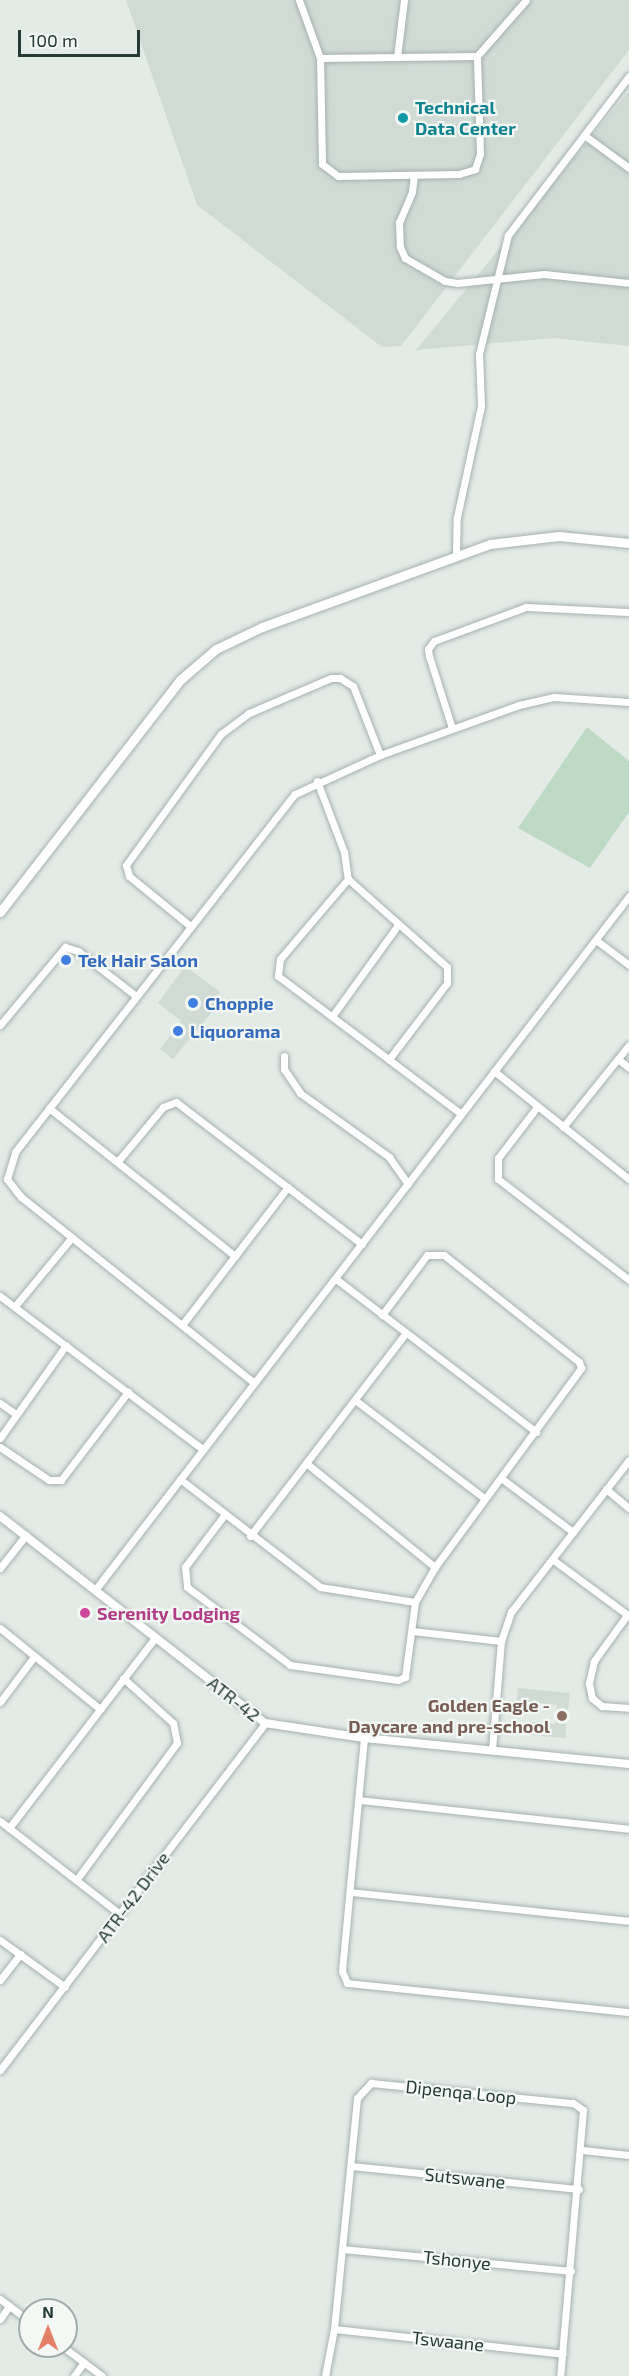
<!DOCTYPE html>
<html>
<head>
<meta charset="utf-8">
<style>
  body { margin:0 }
  #map { position:relative; width:629px; height:2376px; overflow:hidden; background:#e3ebe7; font-family:"Exo 2",sans-serif }
  div>[style] { position:absolute }
  .built>* { inset:0; background:#d1dbd6 }
  .green>* { inset:0; background:#bedac4 }
  .roads { filter:drop-shadow(0 0 2px #a6b2ad) drop-shadow(0 0 2px #a6b2ad) }
  .minor>* { height:7px; margin:-3.5px; padding:0 3.5px; transform-origin:3.5px; border-radius:3.5px; background:#fff }
  .tertiary>* { height:8px; margin:-4px; padding:0 4px; transform-origin:4px; border-radius:4px; background:#fff }
  .secondary>* { height:9px; margin:-4.5px; padding:0 4.5px; transform-origin:4.5px; border-radius:4.5px; background:#fff }
  .dots>* { width:16px; height:16px; translate:-50% -50%; box-sizing:border-box; border:3px solid #f3f8f5; border-radius:50% }
  span { translate:-50% -50%; white-space:nowrap; text-align:center; line-height:1.15; -webkit-text-stroke:4.5px #f3f8f5; paint-order:stroke }
  .culture-label { font-size:18px; color:#0d838f; font-weight:700 }
  .left { translate:0 -50%; text-align:left }
  .shop-label { font-size:18px; color:#366cbe; font-weight:700 }
  .hotel-label { font-size:18px; color:#b23c85; font-weight:700 }
  .street-label { font-size:18px; color:#243a33 }
  .education-label { font-size:18px; color:#785e54; font-weight:700 }
  .right { translate:-100% -50%; text-align:right }
  .north { position:absolute; left:18px; top:2298px; width:60px; height:60px; box-sizing:border-box; background:#f3f8f5; border:2px solid #a0aca7; border-radius:50%; rotate:0deg; font-size:16px; font-weight:700; line-height:24px; text-align:center; color:#243a33 }
  .north::after { content:''; display:block; margin:auto; width:21px; height:27px; background:#e47f68; clip-path:polygon(50% 0,100% 100%,50% 72%,0 100%) }
  .scale { position:absolute; left:18px; top:30px; width:122px; height:27px; box-sizing:border-box; border:3px solid #243a33; border-top:0; padding-left:8px; font-size:18px; line-height:21px; white-space:nowrap; color:#243a33; -webkit-text-stroke:4px #f3f8f5; paint-order:stroke }
</style>
</head>
<body>
<div id="map">
  <div class="built">
    <i style="clip-path:polygon(126px 0,629px 0,629px 50px,401px 346px,382px 347px,197px 205px)"></i>
    <i style="clip-path:polygon(629px 91px,629px 346px,554px 338px,416px 350px)"></i>
    <i style="clip-path:polygon(185px 966px,220px 992px,217px 996px,222px 1000px,173px 1059px,160px 1049px,181px 1021px,158px 1003px)"></i>
    <i style="clip-path:polygon(518px 1688px,570px 1693px,565px 1738px,531px 1735px,532px 1722px,555px 1724px,557px 1705px,532px 1702px,531px 1710px,516px 1708px)"></i>
  </div>
  <div class="green">
    <i style="clip-path:polygon(587px 727px,629px 761px,629px 812px,590px 868px,518px 828px)"></i>
  </div>
  <div class="roads">
    <div class="minor">
      <i style="left:299px;top:0;width:62px;rotate:70.1deg"></i>
      <i style="left:320px;top:58px;width:106px;rotate:88.9deg"></i>
      <i style="left:322px;top:164px;width:20px;rotate:37deg"></i>
      <i style="left:338px;top:176px;width:121px;rotate:-0.9deg"></i>
      <i style="left:459px;top:174px;width:17px;rotate:-17deg"></i>
      <i style="left:475px;top:169px;width:16px;rotate:-72deg"></i>
      <i style="left:480px;top:154px;width:98px;rotate:-91.8deg"></i>
      <i style="left:477px;top:56px;width:74px;rotate:-48.8deg"></i>
      <i style="left:397px;top:57px;width:57px;rotate:-83deg"></i>
      <i style="left:320px;top:58px;width:157px;rotate:-0.7deg"></i>
      <i style="left:584px;top:135px;width:56px;rotate:36.3deg"></i>
      <i style="left:414px;top:175px;width:17px;rotate:97deg"></i>
      <i style="left:412px;top:192px;width:33px;rotate:113deg"></i>
      <i style="left:399px;top:222px;width:25px;rotate:88deg"></i>
      <i style="left:400px;top:247px;width:12px;rotate:66deg"></i>
      <i style="left:405px;top:258px;width:46px;rotate:29.9deg"></i>
      <i style="left:445px;top:281px;width:12px;rotate:9deg"></i>
      <i style="left:457px;top:283px;width:87px;rotate:-5.9deg"></i>
      <i style="left:544px;top:274px;width:85px;rotate:6deg"></i>
      <i style="left:456px;top:556px;width:39px;rotate:-89deg"></i>
      <i style="left:457px;top:517px;width:114px;rotate:-77.8deg"></i>
      <i style="left:481px;top:406px;width:52px;rotate:-92.2deg"></i>
      <i style="left:479px;top:354px;width:122px;rotate:-76.3deg"></i>
      <i style="left:508px;top:235px;width:200px;rotate:-52.7deg"></i>
      <i style="left:452px;top:728px;width:76px;rotate:-107.7deg"></i>
      <i style="left:429px;top:656px;width:7px;rotate:-98deg"></i>
      <i style="left:428px;top:649px;width:10px;rotate:-53deg"></i>
      <i style="left:434px;top:641px;width:98px;rotate:-20.3deg"></i>
      <i style="left:526px;top:607px;width:103px;rotate:2.8deg"></i>
      <i style="left:317px;top:781px;width:76px;rotate:69.2deg"></i>
      <i style="left:344px;top:852px;width:27px;rotate:82deg"></i>
      <i style="left:348px;top:879px;width:132px;rotate:41.6deg"></i>
      <i style="left:447px;top:967px;width:16px;rotate:90deg"></i>
      <i style="left:447px;top:983px;width:96px;rotate:127.3deg"></i>
      <i style="left:348px;top:879px;width:105px;rotate:130.4deg"></i>
      <i style="left:280px;top:959px;width:17px;rotate:97deg"></i>
      <i style="left:278px;top:976px;width:229px;rotate:37deg"></i>
      <i style="left:189px;top:925px;width:77px;rotate:-140.8deg"></i>
      <i style="left:129px;top:876px;width:11px;rotate:-105deg"></i>
      <i style="left:126px;top:865px;width:162px;rotate:-54.1deg"></i>
      <i style="left:221px;top:734px;width:35px;rotate:-37deg"></i>
      <i style="left:249px;top:713px;width:89px;rotate:-23.1deg"></i>
      <i style="left:331px;top:678px;width:9px"></i>
      <i style="left:340px;top:678px;width:15px;rotate:32deg"></i>
      <i style="left:353px;top:686px;width:74px;rotate:68.6deg"></i>
      <i style="left:596px;top:940px;width:41px;rotate:37.1deg"></i>
      <i style="left:333px;top:1015px;width:111px;rotate:-54.2deg"></i>
      <i style="left:0;top:1025px;width:102px;rotate:-50.2deg"></i>
      <i style="left:65px;top:947px;width:14px;rotate:17deg"></i>
      <i style="left:78px;top:951px;width:73px;rotate:37.8deg"></i>
      <i style="left:284px;top:1056px;width:13px;rotate:90deg"></i>
      <i style="left:284px;top:1069px;width:29px;rotate:56deg"></i>
      <i style="left:300px;top:1093px;width:110px;rotate:35.7deg"></i>
      <i style="left:389px;top:1157px;width:33px;rotate:55deg"></i>
      <i style="left:618px;top:1059px;width:14px;rotate:39deg"></i>
      <i style="left:494px;top:1071px;width:173px;rotate:38.7deg"></i>
      <i style="left:537px;top:1107px;width:64px;rotate:127.4deg"></i>
      <i style="left:498px;top:1158px;width:21px;rotate:90deg"></i>
      <i style="left:498px;top:1179px;width:165px;rotate:37.6deg"></i>
      <i style="left:49px;top:1108px;width:238px;rotate:38.5deg"></i>
      <i style="left:563px;top:1127px;width:105px;rotate:-51.2deg"></i>
      <i style="left:118px;top:1161px;width:70px;rotate:-50.2deg"></i>
      <i style="left:163px;top:1107px;width:14px;rotate:-21deg"></i>
      <i style="left:176px;top:1102px;width:234px;rotate:37.4deg"></i>
      <i style="left:336px;top:1279px;width:252px;rotate:37.4deg"></i>
      <i style="left:0;top:1296px;width:253px;rotate:37.1deg"></i>
      <i style="left:15px;top:1306px;width:89px;rotate:-50.4deg"></i>
      <i style="left:182px;top:1325px;width:174px;rotate:-52.5deg"></i>
      <i style="left:253px;top:1382px;width:297px;rotate:-141.4deg"></i>
      <i style="left:21px;top:1197px;width:23px;rotate:-128deg"></i>
      <i style="left:7px;top:1179px;width:28px;rotate:-73deg"></i>
      <i style="left:15px;top:1152px;width:454px;rotate:-52deg"></i>
      <i style="left:295px;top:794px;width:94px;rotate:-24.6deg"></i>
      <i style="left:380px;top:755px;width:148px;rotate:-19.8deg"></i>
      <i style="left:519px;top:705px;width:36px;rotate:-13deg"></i>
      <i style="left:554px;top:697px;width:75px;rotate:3.8deg"></i>
      <i style="left:355px;top:1400px;width:162px;rotate:37.2deg"></i>
      <i style="left:0;top:1403px;width:19px;rotate:35deg"></i>
      <i style="left:0;top:1438px;width:114px;rotate:-54.6deg"></i>
      <i style="left:0;top:1447px;width:59px;rotate:34deg"></i>
      <i style="left:49px;top:1480px;width:12px"></i>
      <i style="left:61px;top:1480px;width:111px;rotate:-52.7deg"></i>
      <i style="left:306px;top:1463px;width:166px;rotate:38.9deg"></i>
      <i style="left:501px;top:1478px;width:90px;rotate:36.9deg"></i>
      <i style="left:180px;top:1479px;width:177px;rotate:37.6deg"></i>
      <i style="left:320px;top:1587px;width:96px;rotate:9deg"></i>
      <i style="left:606px;top:1489px;width:30px;rotate:40deg"></i>
      <i style="left:225px;top:1514px;width:66px;rotate:127deg"></i>
      <i style="left:185px;top:1567px;width:20px;rotate:84deg"></i>
      <i style="left:187px;top:1587px;width:129px;rotate:37.1deg"></i>
      <i style="left:290px;top:1665px;width:109px;rotate:7.9deg"></i>
      <i style="left:398px;top:1680px;width:8px;rotate:-23deg"></i>
      <i style="left:405px;top:1677px;width:76px;rotate:-82.4deg"></i>
      <i style="left:415px;top:1602px;width:40px;rotate:-60.3deg"></i>
      <i style="left:435px;top:1567px;width:247px;rotate:-53.7deg"></i>
      <i style="left:581px;top:1368px;width:6px;rotate:-108deg"></i>
      <i style="left:579px;top:1362px;width:172px;rotate:-141.6deg"></i>
      <i style="left:444px;top:1255px;width:17px;rotate:180deg"></i>
      <i style="left:427px;top:1255px;width:75px;rotate:126.9deg"></i>
      <i style="left:250px;top:1536px;width:255px;rotate:-52.5deg"></i>
      <i style="left:552px;top:1559px;width:96px;rotate:36.5deg"></i>
      <i style="left:0;top:1568px;width:42px;rotate:-51.8deg"></i>
      <i style="left:95px;top:1590px;width:876px;rotate:-52.42deg"></i>
      <i style="left:627px;top:1615px;width:57px;rotate:125.7deg"></i>
      <i style="left:594px;top:1661px;width:23px;rotate:103deg"></i>
      <i style="left:589px;top:1683px;width:15px;rotate:79deg"></i>
      <i style="left:592px;top:1698px;width:13px;rotate:39deg"></i>
      <i style="left:602px;top:1706px;width:27px;rotate:4deg"></i>
      <i style="left:0;top:1628px;width:129px;rotate:39deg"></i>
      <i style="left:412px;top:1631px;width:90px;rotate:6.4deg"></i>
      <i style="left:0;top:1702px;width:55px;rotate:-53.1deg"></i>
      <i style="left:364px;top:1738px;width:234px;rotate:95.4deg"></i>
      <i style="left:342px;top:1971px;width:13px;rotate:67deg"></i>
      <i style="left:347px;top:1983px;width:283px;rotate:5.9deg"></i>
      <i style="left:492px;top:1750px;width:109px;rotate:-85.3deg"></i>
      <i style="left:501px;top:1641px;width:31px;rotate:-71deg"></i>
      <i style="left:511px;top:1612px;width:192px;rotate:-52.2deg"></i>
      <i style="left:359px;top:1800px;width:272px;rotate:6.1deg"></i>
      <i style="left:0;top:1821px;width:152px;rotate:37.8deg"></i>
      <i style="left:9px;top:1828px;width:240px;rotate:-52.5deg"></i>
      <i style="left:77px;top:1879px;width:169px;rotate:-53.7deg"></i>
      <i style="left:177px;top:1743px;width:20px;rotate:-101deg"></i>
      <i style="left:173px;top:1723px;width:67px;rotate:-138deg"></i>
      <i style="left:350px;top:1892px;width:281px;rotate:5.9deg"></i>
      <i style="left:0;top:1940px;width:80px;rotate:35.9deg"></i>
      <i style="left:0;top:1980px;width:33px;rotate:-52deg"></i>
      <i style="left:0;top:2070px;width:437px;rotate:-52.6deg"></i>
      <i style="left:582px;top:2150px;width:47px;rotate:6.1deg"></i>
      <i style="left:351px;top:2166px;width:229px;rotate:5.8deg"></i>
      <i style="left:343px;top:2249px;width:229px;rotate:5.5deg"></i>
      <i style="left:0;top:2299px;width:38px;rotate:37deg"></i>
      <i style="left:0;top:2319px;width:16px;rotate:-55deg"></i>
      <i style="left:334px;top:2329px;width:230px;rotate:6.2deg"></i>
      <i style="left:62px;top:2346px;width:50px;rotate:36.9deg"></i>
      <i style="left:74px;top:2376px;width:17px;rotate:-54deg"></i>
      <i style="left:325px;top:2376px;width:48px;rotate:-79.2deg"></i>
      <i style="left:334px;top:2329px;width:232px;rotate:-84.3deg"></i>
      <i style="left:357px;top:2098px;width:21px;rotate:-47deg"></i>
      <i style="left:371px;top:2083px;width:203px;rotate:5.7deg"></i>
      <i style="left:573px;top:2103px;width:12px;rotate:35deg"></i>
      <i style="left:583px;top:2110px;width:267px;rotate:94.9deg"></i>
    </div>
    <div class="tertiary">
      <i style="left:0;top:1516px;width:336px;rotate:38deg"></i>
      <i style="left:265px;top:1723px;width:100px;rotate:8.6deg"></i>
      <i style="left:364px;top:1738px;width:266px;rotate:5.6deg"></i>
    </div>
    <div class="secondary">
      <i style="left:0;top:912px;width:294px;rotate:-52.2deg"></i>
      <i style="left:180px;top:680px;width:48px;rotate:-40.7deg"></i>
      <i style="left:216px;top:649px;width:51px;rotate:-25.6deg"></i>
      <i style="left:262px;top:627px;width:243px;rotate:-20deg"></i>
      <i style="left:490px;top:544px;width:69px;rotate:-6.6deg"></i>
      <i style="left:559px;top:536px;width:70px;rotate:5.7deg"></i>
    </div>
  </div>
  <div class="dots">
    <i style="left:403px;top:118px;background:#0f9aa8"></i>
    <i style="left:66px;top:960px;background:#3f7fe0"></i>
    <i style="left:193px;top:1003px;background:#3f7fe0"></i>
    <i style="left:178px;top:1031px;background:#3f7fe0"></i>
    <i style="left:85px;top:1613px;background:#d1479c"></i>
    <i style="left:562px;top:1716px;background:#8d6e63"></i>
  </div>
  <div class="culture-label">
    <span class="left" style="left:415px;top:118px">Technical<br>Data Center</span>
  </div>
  <div class="shop-label">
    <span class="left" style="left:78px;top:960px">Tek Hair Salon</span>
    <span class="left" style="left:205px;top:1003px">Choppie</span>
    <span class="left" style="left:190px;top:1031px">Liquorama</span>
  </div>
  <div class="hotel-label">
    <span class="left" style="left:97px;top:1613px">Serenity Lodging</span>
  </div>
  <div class="street-label">
    <span style="left:234px;top:1699px;rotate:38deg">ATR-42</span>
    <span style="left:133px;top:1897px;rotate:-53deg">ATR-42 Drive</span>
    <span style="left:461px;top:2092px;rotate:6deg">Dipenqa Loop</span>
    <span style="left:465px;top:2178px;rotate:6deg">Sutswane</span>
    <span style="left:457px;top:2260px;rotate:6deg">Tshonye</span>
    <span style="left:448px;top:2341px;rotate:6deg">Tswaane</span>
  </div>
  <div class="education-label">
    <span class="right" style="left:550px;top:1716px">Golden Eagle -<br>Daycare and pre-school</span>
  </div>
  <div class="north">N</div>
  <div class="scale">100 m</div>
</div>
</body>
</html>
